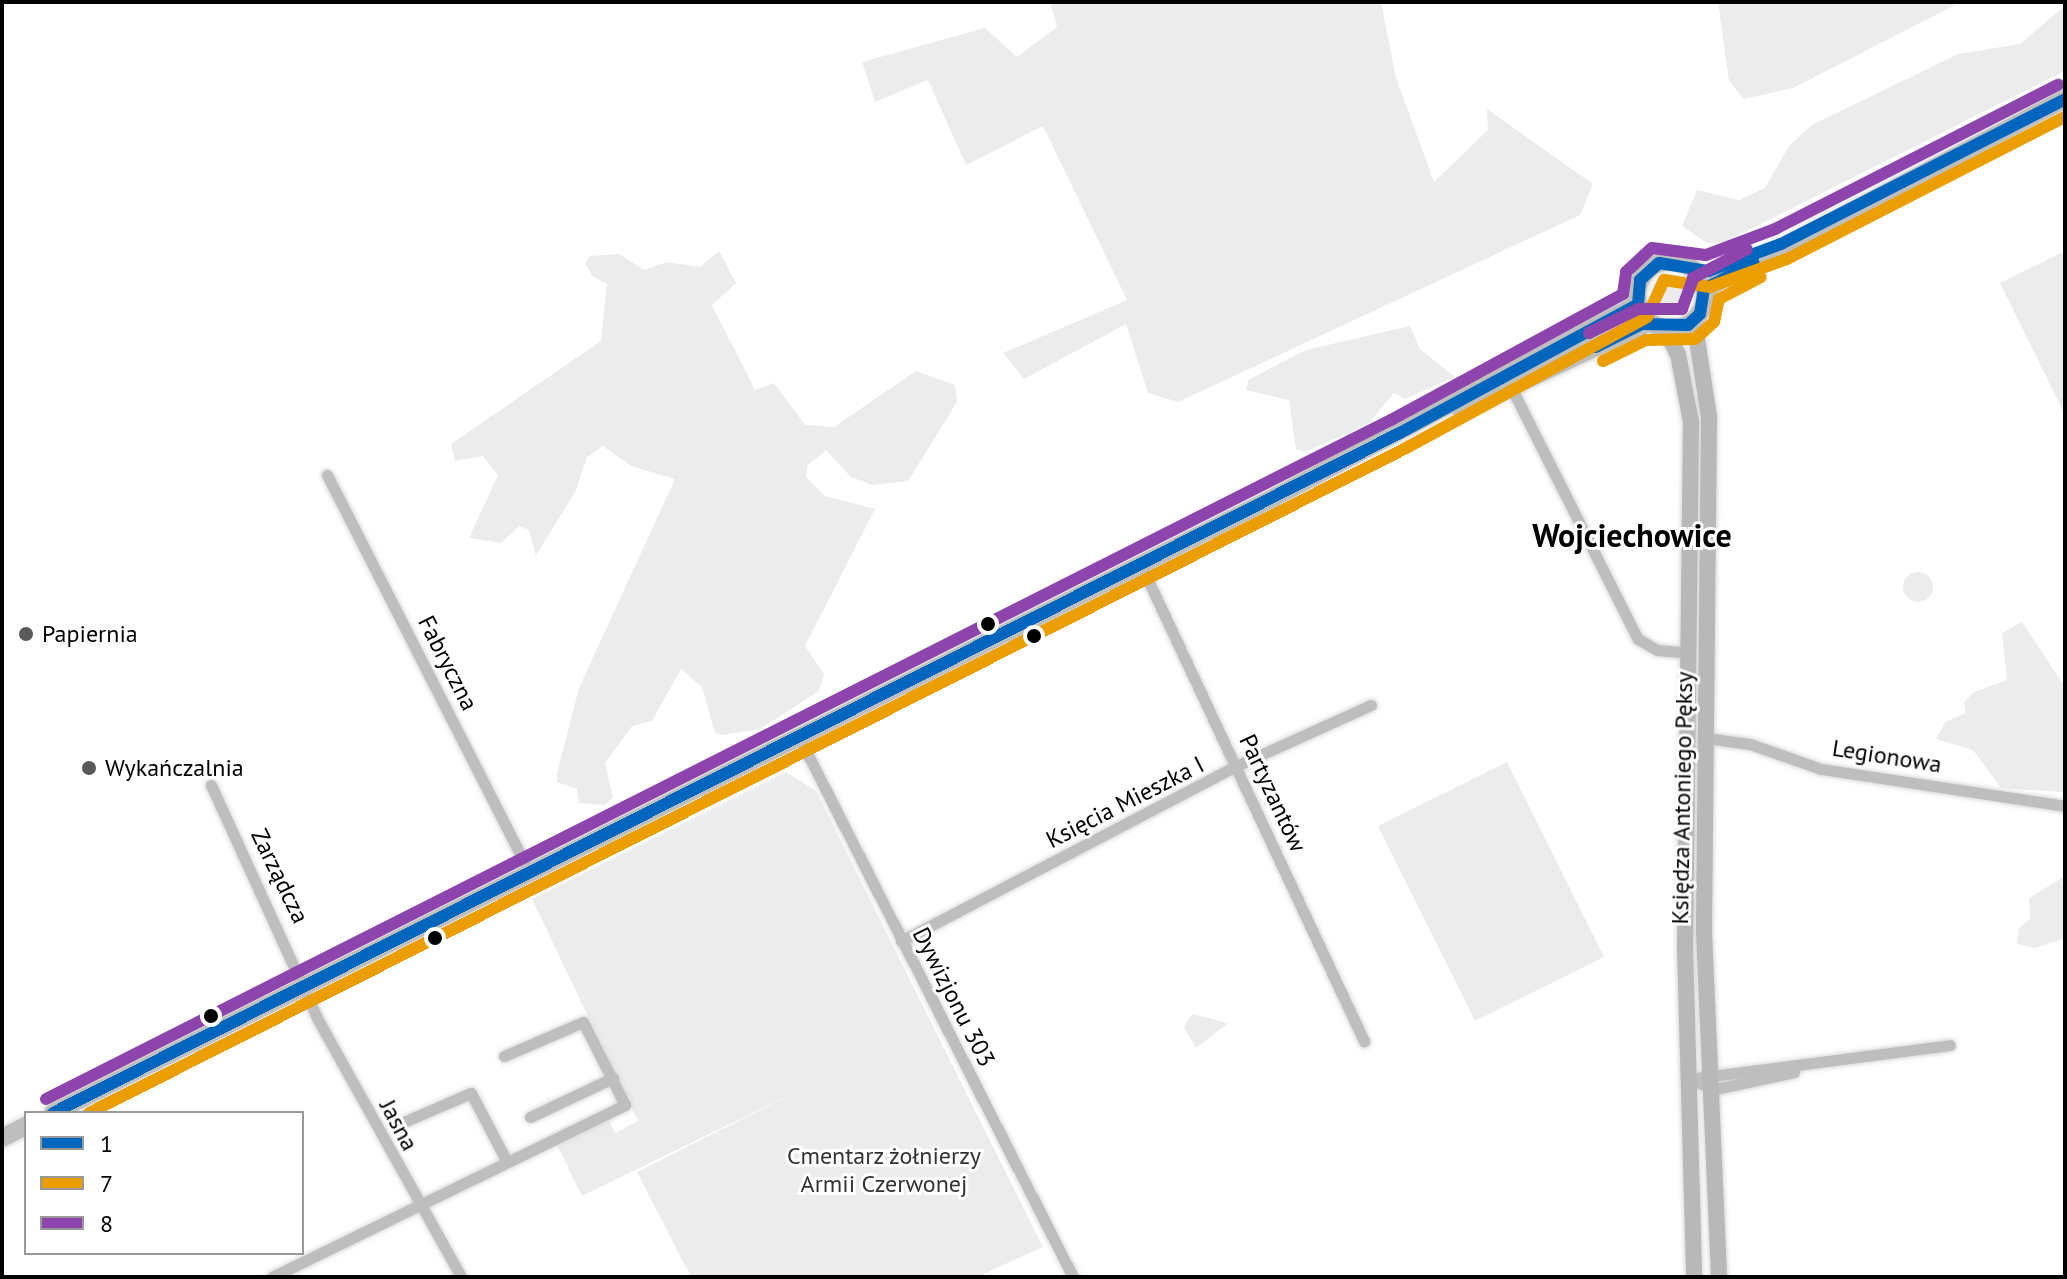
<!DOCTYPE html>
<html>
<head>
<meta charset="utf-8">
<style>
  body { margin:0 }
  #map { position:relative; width:2067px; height:1279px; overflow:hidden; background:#fff; font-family:"PT Sans",sans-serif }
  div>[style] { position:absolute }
  .green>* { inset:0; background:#ececec }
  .round { border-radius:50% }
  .roads { filter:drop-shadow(0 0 2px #dbdbdb) drop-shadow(0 0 2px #dbdbdb) }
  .street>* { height:11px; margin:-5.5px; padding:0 5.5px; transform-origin:5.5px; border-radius:5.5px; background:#bebebe }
  .secondary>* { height:16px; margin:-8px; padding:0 8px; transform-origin:8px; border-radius:8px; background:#b8b8b8 }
  .primary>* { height:18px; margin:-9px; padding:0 9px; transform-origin:9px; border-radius:9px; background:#bebebe }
  .primary>.ring { margin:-9px; padding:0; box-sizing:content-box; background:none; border:18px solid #bebebe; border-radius:50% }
  .bus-1>* { height:12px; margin:-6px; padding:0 6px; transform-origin:6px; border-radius:6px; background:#0065bd }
  .bus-2>* { height:12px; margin:-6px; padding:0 6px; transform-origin:6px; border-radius:6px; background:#eb9e00 }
  .bus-3>* { height:12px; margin:-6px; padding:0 6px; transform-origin:6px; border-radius:6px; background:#8e44ad }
  .dots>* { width:22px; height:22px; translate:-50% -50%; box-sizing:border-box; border:4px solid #fff; border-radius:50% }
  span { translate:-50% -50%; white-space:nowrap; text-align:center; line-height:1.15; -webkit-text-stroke:6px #fff; paint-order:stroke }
  .poi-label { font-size:24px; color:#000 }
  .left { translate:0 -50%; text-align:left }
  .street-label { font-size:24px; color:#000 }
  .park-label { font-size:24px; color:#333 }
  .district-label { font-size:32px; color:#000; font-weight:700 }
  .frame { position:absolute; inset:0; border:4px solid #000; pointer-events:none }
  .legend { position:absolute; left:24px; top:1111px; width:280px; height:144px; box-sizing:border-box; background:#fff; border:2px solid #999; margin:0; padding:10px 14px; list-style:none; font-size:24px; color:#000 }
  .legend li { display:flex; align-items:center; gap:16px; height:40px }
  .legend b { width:40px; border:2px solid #999 }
</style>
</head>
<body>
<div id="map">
  <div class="green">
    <i style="clip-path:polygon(1050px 2px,1381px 2px,1396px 78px,1434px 182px,1488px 130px,1487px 109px,1593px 184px,1580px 215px,1178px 402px,1148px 393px,1126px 324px,1024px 379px,1003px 353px,1127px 300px,1043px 126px,966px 165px,928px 80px,875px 102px,862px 62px,985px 28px,1017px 57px,1057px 27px)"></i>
    <i style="clip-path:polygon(1718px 2px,1961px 2px,1793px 88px,1744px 99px,1729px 81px)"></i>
    <i style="clip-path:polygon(2065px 6px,2065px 71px,1725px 242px,1707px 243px,1682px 226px,1697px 190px,1739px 200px,1765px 188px,1789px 146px,1812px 125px,1958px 54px,2020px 44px)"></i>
    <i style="clip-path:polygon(719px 251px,736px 283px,712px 305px,755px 390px,774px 383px,805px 425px,834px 427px,916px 371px,955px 385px,957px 402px,908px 481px,872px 485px,851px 477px,826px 450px,807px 466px,806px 477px,825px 496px,875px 509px,805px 646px,824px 674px,819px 691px,760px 729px,722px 735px,715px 733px,702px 687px,681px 669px,652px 721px,632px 726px,605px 763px,613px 798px,604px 805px,579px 803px,577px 789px,557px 782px,557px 773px,579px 688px,675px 479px,631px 466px,603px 446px,587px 457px,576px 490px,536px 556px,529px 530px,519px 526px,501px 543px,469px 538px,498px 475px,483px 456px,455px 461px,451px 444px,601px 341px,607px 284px,592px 276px,585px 263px,590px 256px,619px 254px,644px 270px,667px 262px,700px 267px)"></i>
    <i style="clip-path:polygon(2065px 251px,2065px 415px,2000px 283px)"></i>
    <i class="round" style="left:1651px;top:274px;width:40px;height:40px"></i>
    <i style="clip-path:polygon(1410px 326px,1420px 349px,1455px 377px,1405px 399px,1394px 393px,1367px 425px,1304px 452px,1296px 449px,1289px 400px,1246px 390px,1248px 380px,1306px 350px)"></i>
    <i class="round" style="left:1903px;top:572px;width:30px;height:30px"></i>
    <i style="clip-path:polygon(2022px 622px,2065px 687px,2063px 792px,2001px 788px,1973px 750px,1936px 739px,1945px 722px,1966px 713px,1964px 702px,1974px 692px,2007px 680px,2002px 633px)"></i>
    <i style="clip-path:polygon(1507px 762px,1604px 957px,1475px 1021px,1378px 826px)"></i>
    <i style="clip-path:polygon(786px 772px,816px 791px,1043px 1247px,977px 1277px,691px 1277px,637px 1172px,808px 1086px,582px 1196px,556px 1143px,608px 1119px,615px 1133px,638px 1121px,532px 899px)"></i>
    <i style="clip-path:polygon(2065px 876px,2065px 938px,2035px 948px,2017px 944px,2019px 928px,2030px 919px,2029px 898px)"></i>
    <i style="clip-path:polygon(1192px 1014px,1228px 1023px,1196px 1048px,1184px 1027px)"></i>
  </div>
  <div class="roads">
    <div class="street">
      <i style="left:1512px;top:389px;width:280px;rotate:63.3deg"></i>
      <i style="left:1638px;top:639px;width:22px;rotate:30deg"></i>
      <i style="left:1657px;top:650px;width:32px;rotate:5deg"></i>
      <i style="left:327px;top:475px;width:449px;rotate:63deg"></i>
      <i style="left:1141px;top:565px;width:526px;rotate:64.9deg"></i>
      <i style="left:799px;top:737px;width:606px;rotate:63.1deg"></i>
      <i style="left:1706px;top:738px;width:44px;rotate:7.8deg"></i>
      <i style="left:1750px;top:744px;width:75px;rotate:19.4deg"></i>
      <i style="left:1821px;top:769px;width:247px;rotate:8.6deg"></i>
      <i style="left:211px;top:785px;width:256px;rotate:65.5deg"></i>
      <i style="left:317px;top:1018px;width:296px;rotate:60.9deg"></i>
      <i style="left:901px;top:941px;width:378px;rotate:-27.6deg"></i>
      <i style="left:1236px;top:766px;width:148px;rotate:-24.3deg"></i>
      <i style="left:1689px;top:1079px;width:263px;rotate:-7.4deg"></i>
      <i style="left:1689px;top:1079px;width:28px;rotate:21deg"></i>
      <i style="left:1715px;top:1089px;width:81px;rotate:-12.1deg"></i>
      <i style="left:530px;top:1117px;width:92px;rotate:-25.2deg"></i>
      <i style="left:406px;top:1121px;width:71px;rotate:-23.3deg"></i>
      <i style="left:471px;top:1093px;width:76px;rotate:62.4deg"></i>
      <i style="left:272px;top:1277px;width:393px;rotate:-26deg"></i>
      <i style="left:625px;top:1105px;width:93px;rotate:-116.8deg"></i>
      <i style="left:583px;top:1022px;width:86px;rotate:156.7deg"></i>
    </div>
    <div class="secondary">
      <i style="left:1694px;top:320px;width:98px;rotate:81.2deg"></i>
      <i style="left:1709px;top:417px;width:515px;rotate:90.56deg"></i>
      <i style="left:1704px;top:932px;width:345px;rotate:87.5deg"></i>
      <i style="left:1665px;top:329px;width:28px;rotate:63deg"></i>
      <i style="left:1678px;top:354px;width:69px;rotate:79.2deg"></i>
      <i style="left:1691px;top:422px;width:526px;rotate:90.65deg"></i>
      <i style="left:1685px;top:948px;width:329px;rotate:88.4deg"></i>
    </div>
    <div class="primary">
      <i class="ring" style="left:1637px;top:261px;width:50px;height:50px"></i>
      <i style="left:1704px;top:289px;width:408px;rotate:-27.8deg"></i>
      <i style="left:1461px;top:410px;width:208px;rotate:-25deg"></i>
      <i style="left:53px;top:1113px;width:1368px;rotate:-26.75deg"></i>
      <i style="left:1275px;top:497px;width:411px;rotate:-28deg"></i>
      <i style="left:2px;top:1138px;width:27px;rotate:-27deg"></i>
    </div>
  </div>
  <div class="bus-1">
    <i style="left:1596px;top:347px;width:51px;rotate:-26.6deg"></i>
    <i style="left:1642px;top:324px;width:46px;rotate:1.2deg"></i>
    <i style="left:1688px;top:325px;width:16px;rotate:-43deg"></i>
    <i style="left:1700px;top:314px;width:25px;rotate:-81deg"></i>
    <i style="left:1704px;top:289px;width:56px;rotate:-27.5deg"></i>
    <i style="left:53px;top:1113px;width:1507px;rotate:-26.79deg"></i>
    <i style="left:1398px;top:434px;width:273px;rotate:-28.4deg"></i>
    <i style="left:1638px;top:304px;width:24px;rotate:-85deg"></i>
    <i style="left:1640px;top:280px;width:25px;rotate:-42deg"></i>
    <i style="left:1659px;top:263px;width:50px;rotate:9.3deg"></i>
    <i style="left:1708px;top:271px;width:78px;rotate:-20.3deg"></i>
    <i style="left:1781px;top:244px;width:319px;rotate:-27deg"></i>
  </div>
  <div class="bus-2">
    <i style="left:1603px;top:361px;width:48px;rotate:-26deg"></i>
    <i style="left:1646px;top:340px;width:49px;rotate:-1.2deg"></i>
    <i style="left:1695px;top:339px;width:25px;rotate:-42deg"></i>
    <i style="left:1714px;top:322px;width:24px;rotate:-78deg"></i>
    <i style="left:1719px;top:299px;width:47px;rotate:-27.6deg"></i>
    <i style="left:89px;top:1113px;width:1475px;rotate:-26.79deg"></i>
    <i style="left:1406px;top:448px;width:274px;rotate:-28.5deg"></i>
    <i style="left:1647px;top:317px;width:41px;rotate:-65.3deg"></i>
    <i style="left:1664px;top:280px;width:47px;rotate:8.7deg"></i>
    <i style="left:1710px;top:287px;width:82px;rotate:-20deg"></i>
    <i style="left:1787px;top:259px;width:312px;rotate:-27.1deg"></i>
  </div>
  <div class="bus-3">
    <i style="left:1589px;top:333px;width:55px;rotate:-26.1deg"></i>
    <i style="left:1638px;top:309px;width:44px"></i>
    <i style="left:1682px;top:309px;width:33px;rotate:-70deg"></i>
    <i style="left:1693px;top:278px;width:61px;rotate:-28.2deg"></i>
    <i style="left:46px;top:1099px;width:1507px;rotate:-26.79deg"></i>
    <i style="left:1391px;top:420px;width:264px;rotate:-28.5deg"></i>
    <i style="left:1623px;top:294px;width:22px;rotate:-82deg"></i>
    <i style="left:1626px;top:272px;width:35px;rotate:-43deg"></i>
    <i style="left:1652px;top:248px;width:54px;rotate:7.4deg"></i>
    <i style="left:1706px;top:255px;width:74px;rotate:-20.6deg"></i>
    <i style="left:1775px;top:229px;width:318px;rotate:-27deg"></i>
  </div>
  <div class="dots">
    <i style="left:988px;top:624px;background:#000"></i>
    <i style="left:26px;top:634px;background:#595959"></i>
    <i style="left:1034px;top:636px;background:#000"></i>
    <i style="left:89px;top:768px;background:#595959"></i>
    <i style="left:435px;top:938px;background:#000"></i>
    <i style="left:211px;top:1016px;background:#000"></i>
  </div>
  <div class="poi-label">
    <span class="left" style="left:42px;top:634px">Papiernia</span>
    <span class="left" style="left:105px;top:768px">Wykańczalnia</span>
  </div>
  <div class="street-label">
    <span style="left:448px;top:663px;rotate:63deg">Fabryczna</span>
    <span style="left:1887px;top:756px;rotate:9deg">Legionowa</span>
    <span style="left:1273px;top:793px;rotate:65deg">Partyzantów</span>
    <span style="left:1682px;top:798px;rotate:-89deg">Księdza Antoniego Pęksy</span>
    <span style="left:1125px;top:802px;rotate:-27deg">Księcia Mieszka I</span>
    <span style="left:280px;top:876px;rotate:64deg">Zarządcza</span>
    <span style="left:954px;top:997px;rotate:63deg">Dywizjonu 303</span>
    <span style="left:399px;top:1125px;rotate:62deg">Jasna</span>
  </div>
  <div class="park-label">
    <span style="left:884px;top:1170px">Cmentarz żołnierzy<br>Armii Czerwonej</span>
  </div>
  <div class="district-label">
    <span style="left:1632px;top:535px">Wojciechowice</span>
  </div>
  <div class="frame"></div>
  <ul class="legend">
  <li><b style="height:10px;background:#0065bd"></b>1</li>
  <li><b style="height:10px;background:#eb9e00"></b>7</li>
  <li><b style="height:10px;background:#8e44ad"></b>8</li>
  </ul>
</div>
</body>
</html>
